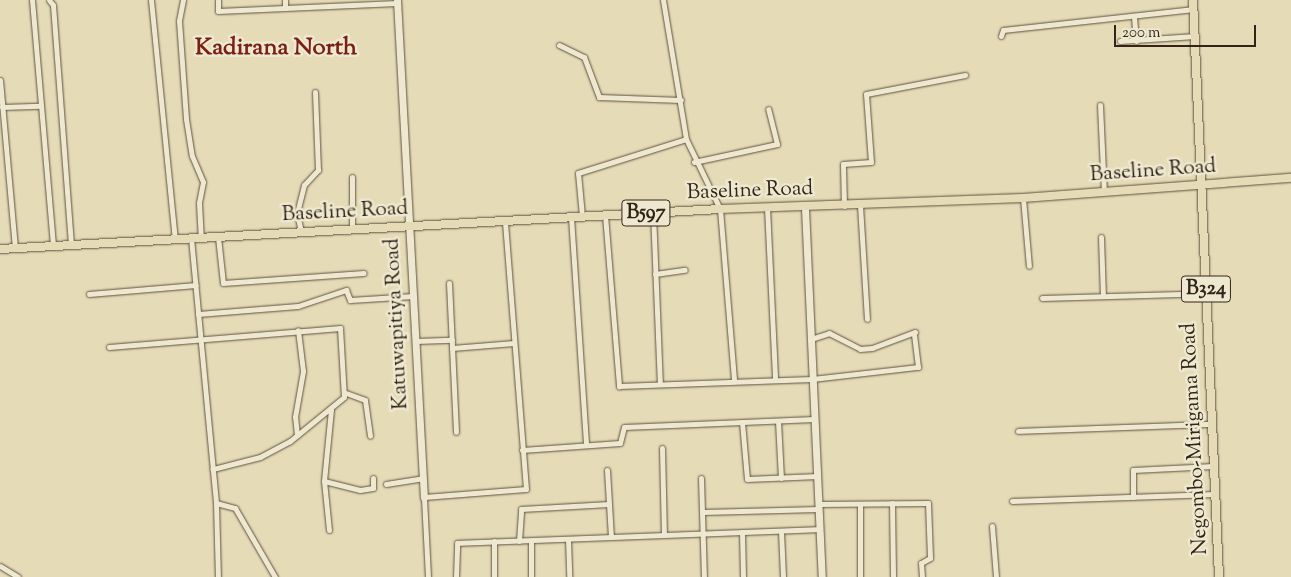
<!DOCTYPE html>
<html>
<head>
<meta charset="utf-8">
<style>
  body { margin:0 }
  #map { position:relative; width:1291px; height:577px; overflow:hidden; background:#e5dbb7; font-family:"Sorts Mill Goudy",serif }
  div>[style] { position:absolute }
  .roads { filter:drop-shadow(0 0 1px #5f523f) drop-shadow(0 0 1px #5f523f) }
  .street>* { height:5px; margin:-2.5px; padding:0 2.5px; transform-origin:2.5px; border-radius:2.5px; background:#eee8d0 }
  .secondary>* { height:7px; margin:-3.5px; padding:0 3.5px; transform-origin:3.5px; border-radius:3.5px; background:#eee8d0 }
  .primary>* { height:8px; margin:-4px; padding:0 4px; transform-origin:4px; border-radius:4px; background:#e5dbb7 }
  span { translate:-50% -50%; white-space:nowrap; text-align:center; line-height:1.15; -webkit-text-stroke:5px #eee8d0; paint-order:stroke }
  .shield-label span { padding:1px 4px; background:#eee8d0; border:1px solid; border-radius:4px; -webkit-text-stroke-width:0 }
  .shield-label { font-size:20px; color:#322417; font-weight:700 }
  .street-label { font-size:21px; color:#322417 }
  .quarter-label { font-size:24px; color:#7a1f14; font-weight:700 }
  .scale { position:absolute; left:1114px; top:25px; width:142px; height:22px; box-sizing:border-box; border:2px solid #322417; border-top:0; padding-left:6px; font-size:15px; line-height:18px; white-space:nowrap; color:#322417; -webkit-text-stroke:4px #eee8d0; paint-order:stroke }
</style>
</head>
<body>
<div id="map">
  <div class="roads">
    <div class="street">
      <i style="left:32px;top:0;width:247px;rotate:85.1deg"></i>
      <i style="left:49px;top:0;width:6px;rotate:51deg"></i>
      <i style="left:53px;top:5px;width:241px;rotate:85.7deg"></i>
      <i style="left:151px;top:0;width:240px;rotate:84.3deg"></i>
      <i style="left:183px;top:0;width:21px;rotate:101deg"></i>
      <i style="left:179px;top:21px;width:98px;rotate:85.9deg"></i>
      <i style="left:186px;top:119px;width:37px;rotate:81deg"></i>
      <i style="left:192px;top:156px;width:28px;rotate:67deg"></i>
      <i style="left:203px;top:182px;width:21px;rotate:101deg"></i>
      <i style="left:199px;top:203px;width:34px;rotate:87deg"></i>
      <i style="left:218px;top:0;width:11px;rotate:90deg"></i>
      <i style="left:218px;top:11px;width:179px;rotate:-2.6deg"></i>
      <i style="left:285px;top:0;width:8px;rotate:90deg"></i>
      <i style="left:663px;top:0;width:141px;rotate:80.6deg"></i>
      <i style="left:686px;top:139px;width:78px;rotate:64.1deg"></i>
      <i style="left:720px;top:209px;width:172px;rotate:85.3deg"></i>
      <i style="left:1134px;top:17px;width:24px;rotate:85deg"></i>
      <i style="left:1001px;top:36px;width:6px;rotate:-72deg"></i>
      <i style="left:1003px;top:30px;width:192px;rotate:-6.3deg"></i>
      <i style="left:1120px;top:41px;width:75px;rotate:-3.8deg"></i>
      <i style="left:559px;top:45px;width:28px;rotate:26deg"></i>
      <i style="left:584px;top:57px;width:43px;rotate:69.4deg"></i>
      <i style="left:599px;top:97px;width:82px;rotate:2.1deg"></i>
      <i style="left:0;top:80px;width:169px;rotate:84.9deg"></i>
      <i style="left:1100px;top:105px;width:87px;rotate:87.4deg"></i>
      <i style="left:2px;top:107px;width:38px;rotate:-2deg"></i>
      <i style="left:694px;top:162px;width:85px;rotate:-12.2deg"></i>
      <i style="left:777px;top:144px;width:36px;rotate:-104deg"></i>
      <i style="left:1023px;top:198px;width:68px;rotate:85deg"></i>
      <i style="left:860px;top:205px;width:114px;rotate:86.5deg"></i>
      <i style="left:844px;top:206px;width:42px;rotate:-91.4deg"></i>
      <i style="left:843px;top:164px;width:28px;rotate:-4deg"></i>
      <i style="left:871px;top:162px;width:68px;rotate:-94.2deg"></i>
      <i style="left:866px;top:94px;width:101px;rotate:-10.9deg"></i>
      <i style="left:767px;top:207px;width:172px;rotate:87.3deg"></i>
      <i style="left:653px;top:212px;width:172px;rotate:87.7deg"></i>
      <i style="left:605px;top:215px;width:172px;rotate:85.3deg"></i>
      <i style="left:619px;top:386px;width:193px;rotate:-2.1deg"></i>
      <i style="left:812px;top:379px;width:107px;rotate:-6.5deg"></i>
      <i style="left:918px;top:367px;width:32px;rotate:-97deg"></i>
      <i style="left:582px;top:216px;width:43px;rotate:-95.3deg"></i>
      <i style="left:578px;top:173px;width:113px;rotate:-17.5deg"></i>
      <i style="left:571px;top:217px;width:227px;rotate:86.2deg"></i>
      <i style="left:352px;top:229px;width:52px;rotate:-90deg"></i>
      <i style="left:301px;top:232px;width:19px;rotate:-102deg"></i>
      <i style="left:297px;top:213px;width:29px;rotate:-76deg"></i>
      <i style="left:304px;top:185px;width:21px;rotate:-47deg"></i>
      <i style="left:318px;top:170px;width:78px;rotate:-92.2deg"></i>
      <i style="left:218px;top:237px;width:46px;rotate:83.8deg"></i>
      <i style="left:223px;top:283px;width:141px;rotate:-4.1deg"></i>
      <i style="left:1101px;top:237px;width:59px;rotate:88.1deg"></i>
      <i style="left:191px;top:238px;width:266px;rotate:84.6deg"></i>
      <i style="left:216px;top:503px;width:74px;rotate:88.5deg"></i>
      <i style="left:655px;top:274px;width:30px;rotate:-8deg"></i>
      <i style="left:449px;top:283px;width:149px;rotate:87.3deg"></i>
      <i style="left:89px;top:294px;width:107px;rotate:-4.8deg"></i>
      <i style="left:1042px;top:298px;width:164px;rotate:-1.7deg"></i>
      <i style="left:198px;top:314px;width:100px;rotate:-4.6deg"></i>
      <i style="left:298px;top:306px;width:51px;rotate:-18.4deg"></i>
      <i style="left:346px;top:290px;width:11px;rotate:68deg"></i>
      <i style="left:350px;top:300px;width:63px;rotate:-3.6deg"></i>
      <i style="left:811px;top:339px;width:19px;rotate:-18deg"></i>
      <i style="left:829px;top:333px;width:35px;rotate:27deg"></i>
      <i style="left:860px;top:349px;width:12px;rotate:-5deg"></i>
      <i style="left:872px;top:348px;width:46px;rotate:-20.4deg"></i>
      <i style="left:416px;top:341px;width:36px;rotate:-2deg"></i>
      <i style="left:109px;top:347px;width:232px;rotate:-4.7deg"></i>
      <i style="left:340px;top:328px;width:69px;rotate:86.7deg"></i>
      <i style="left:344px;top:397px;width:70px;rotate:140.8deg"></i>
      <i style="left:290px;top:441px;width:34px;rotate:152deg"></i>
      <i style="left:260px;top:457px;width:49px;rotate:165.7deg"></i>
      <i style="left:452px;top:348px;width:62px;rotate:-4.6deg"></i>
      <i style="left:346px;top:393px;width:20px;rotate:20deg"></i>
      <i style="left:365px;top:400px;width:36px;rotate:82deg"></i>
      <i style="left:778px;top:421px;width:57px;rotate:87deg"></i>
      <i style="left:742px;top:422px;width:57px;rotate:85deg"></i>
      <i style="left:747px;top:479px;width:71px;rotate:-2.4deg"></i>
      <i style="left:1018px;top:431px;width:193px;rotate:-2.1deg"></i>
      <i style="left:297px;top:435px;width:18px;rotate:-96deg"></i>
      <i style="left:295px;top:417px;width:47px;rotate:-80.1deg"></i>
      <i style="left:303px;top:371px;width:41px;rotate:-97deg"></i>
      <i style="left:662px;top:448px;width:87px;rotate:88.7deg"></i>
      <i style="left:522px;top:450px;width:98px;rotate:-4.1deg"></i>
      <i style="left:620px;top:443px;width:16px;rotate:-76deg"></i>
      <i style="left:624px;top:427px;width:190px;rotate:-2.4deg"></i>
      <i style="left:607px;top:470px;width:67px;rotate:86.6deg"></i>
      <i style="left:701px;top:478px;width:99px;rotate:88.3deg"></i>
      <i style="left:324px;top:481px;width:37px;rotate:14deg"></i>
      <i style="left:360px;top:490px;width:13px;rotate:-9deg"></i>
      <i style="left:373px;top:488px;width:10px;rotate:-90deg"></i>
      <i style="left:386px;top:484px;width:37px;rotate:-9deg"></i>
      <i style="left:1133px;top:497px;width:27px;rotate:-90deg"></i>
      <i style="left:1133px;top:470px;width:80px;rotate:-2.9deg"></i>
      <i style="left:1012px;top:501px;width:203px;rotate:-2deg"></i>
      <i style="left:216px;top:503px;width:20px;rotate:15deg"></i>
      <i style="left:235px;top:508px;width:80px;rotate:59.9deg"></i>
      <i style="left:892px;top:503px;width:74px;rotate:89.2deg"></i>
      <i style="left:819px;top:504px;width:109px;rotate:-0.5deg"></i>
      <i style="left:928px;top:503px;width:55px;rotate:87.9deg"></i>
      <i style="left:930px;top:558px;width:10px;rotate:151deg"></i>
      <i style="left:921px;top:563px;width:14px;rotate:86deg"></i>
      <i style="left:860px;top:504px;width:73px;rotate:90deg"></i>
      <i style="left:703px;top:512px;width:116px;rotate:-1.5deg"></i>
      <i style="left:992px;top:526px;width:51px;rotate:85.5deg"></i>
      <i style="left:329px;top:530px;width:49px;rotate:-95.8deg"></i>
      <i style="left:324px;top:481px;width:72px;rotate:-84.4deg"></i>
      <i style="left:781px;top:531px;width:46px;rotate:87.5deg"></i>
      <i style="left:742px;top:532px;width:45px;rotate:88.7deg"></i>
      <i style="left:568px;top:539px;width:38px;rotate:88deg"></i>
      <i style="left:494px;top:541px;width:36px;rotate:90deg"></i>
      <i style="left:519px;top:541px;width:32px;rotate:-86deg"></i>
      <i style="left:521px;top:509px;width:88px;rotate:-3.3deg"></i>
      <i style="left:531px;top:541px;width:36px;rotate:90deg"></i>
      <i style="left:0;top:566px;width:21px;rotate:31deg"></i>
      <i style="left:428px;top:577px;width:80px;rotate:-92.9deg"></i>
      <i style="left:424px;top:497px;width:102px;rotate:-4.5deg"></i>
      <i style="left:526px;top:489px;width:269px;rotate:-94.5deg"></i>
      <i style="left:456px;top:577px;width:34px;rotate:-88deg"></i>
      <i style="left:457px;top:543px;width:363px;rotate:-2.2deg"></i>
    </div>
    <div class="secondary">
      <i style="left:397px;top:0;width:498px;rotate:86.9deg"></i>
      <i style="left:805px;top:208px;width:369px;rotate:87.4deg"></i>
    </div>
    <div class="primary">
      <i style="left:1193px;top:0;width:578px;rotate:87.42deg"></i>
      <i style="left:0;top:249px;width:721px;rotate:-3.18deg"></i>
      <i style="left:720px;top:209px;width:303px;rotate:-2.1deg"></i>
      <i style="left:1023px;top:198px;width:269px;rotate:-4.3deg"></i>
    </div>
  </div>
  <div class="shield-label">
    <span style="left:646px;top:213px">B597</span>
    <span style="left:1206px;top:289px">B324</span>
  </div>
  <div class="street-label">
    <span style="left:1153px;top:171px;rotate:-4deg">Baseline Road</span>
    <span style="left:750px;top:191px;rotate:-2deg">Baseline Road</span>
    <span style="left:345px;top:212px;rotate:-3deg">Baseline Road</span>
    <span style="left:397px;top:324px;rotate:-93deg">Katuwapitiya Road</span>
    <span style="left:1195px;top:439px;rotate:-93deg">Negombo-Mirigama Road</span>
  </div>
  <div class="quarter-label">
    <span style="left:276px;top:49px">Kadirana North</span>
  </div>
  <div class="scale">200 m</div>
</div>
</body>
</html>
